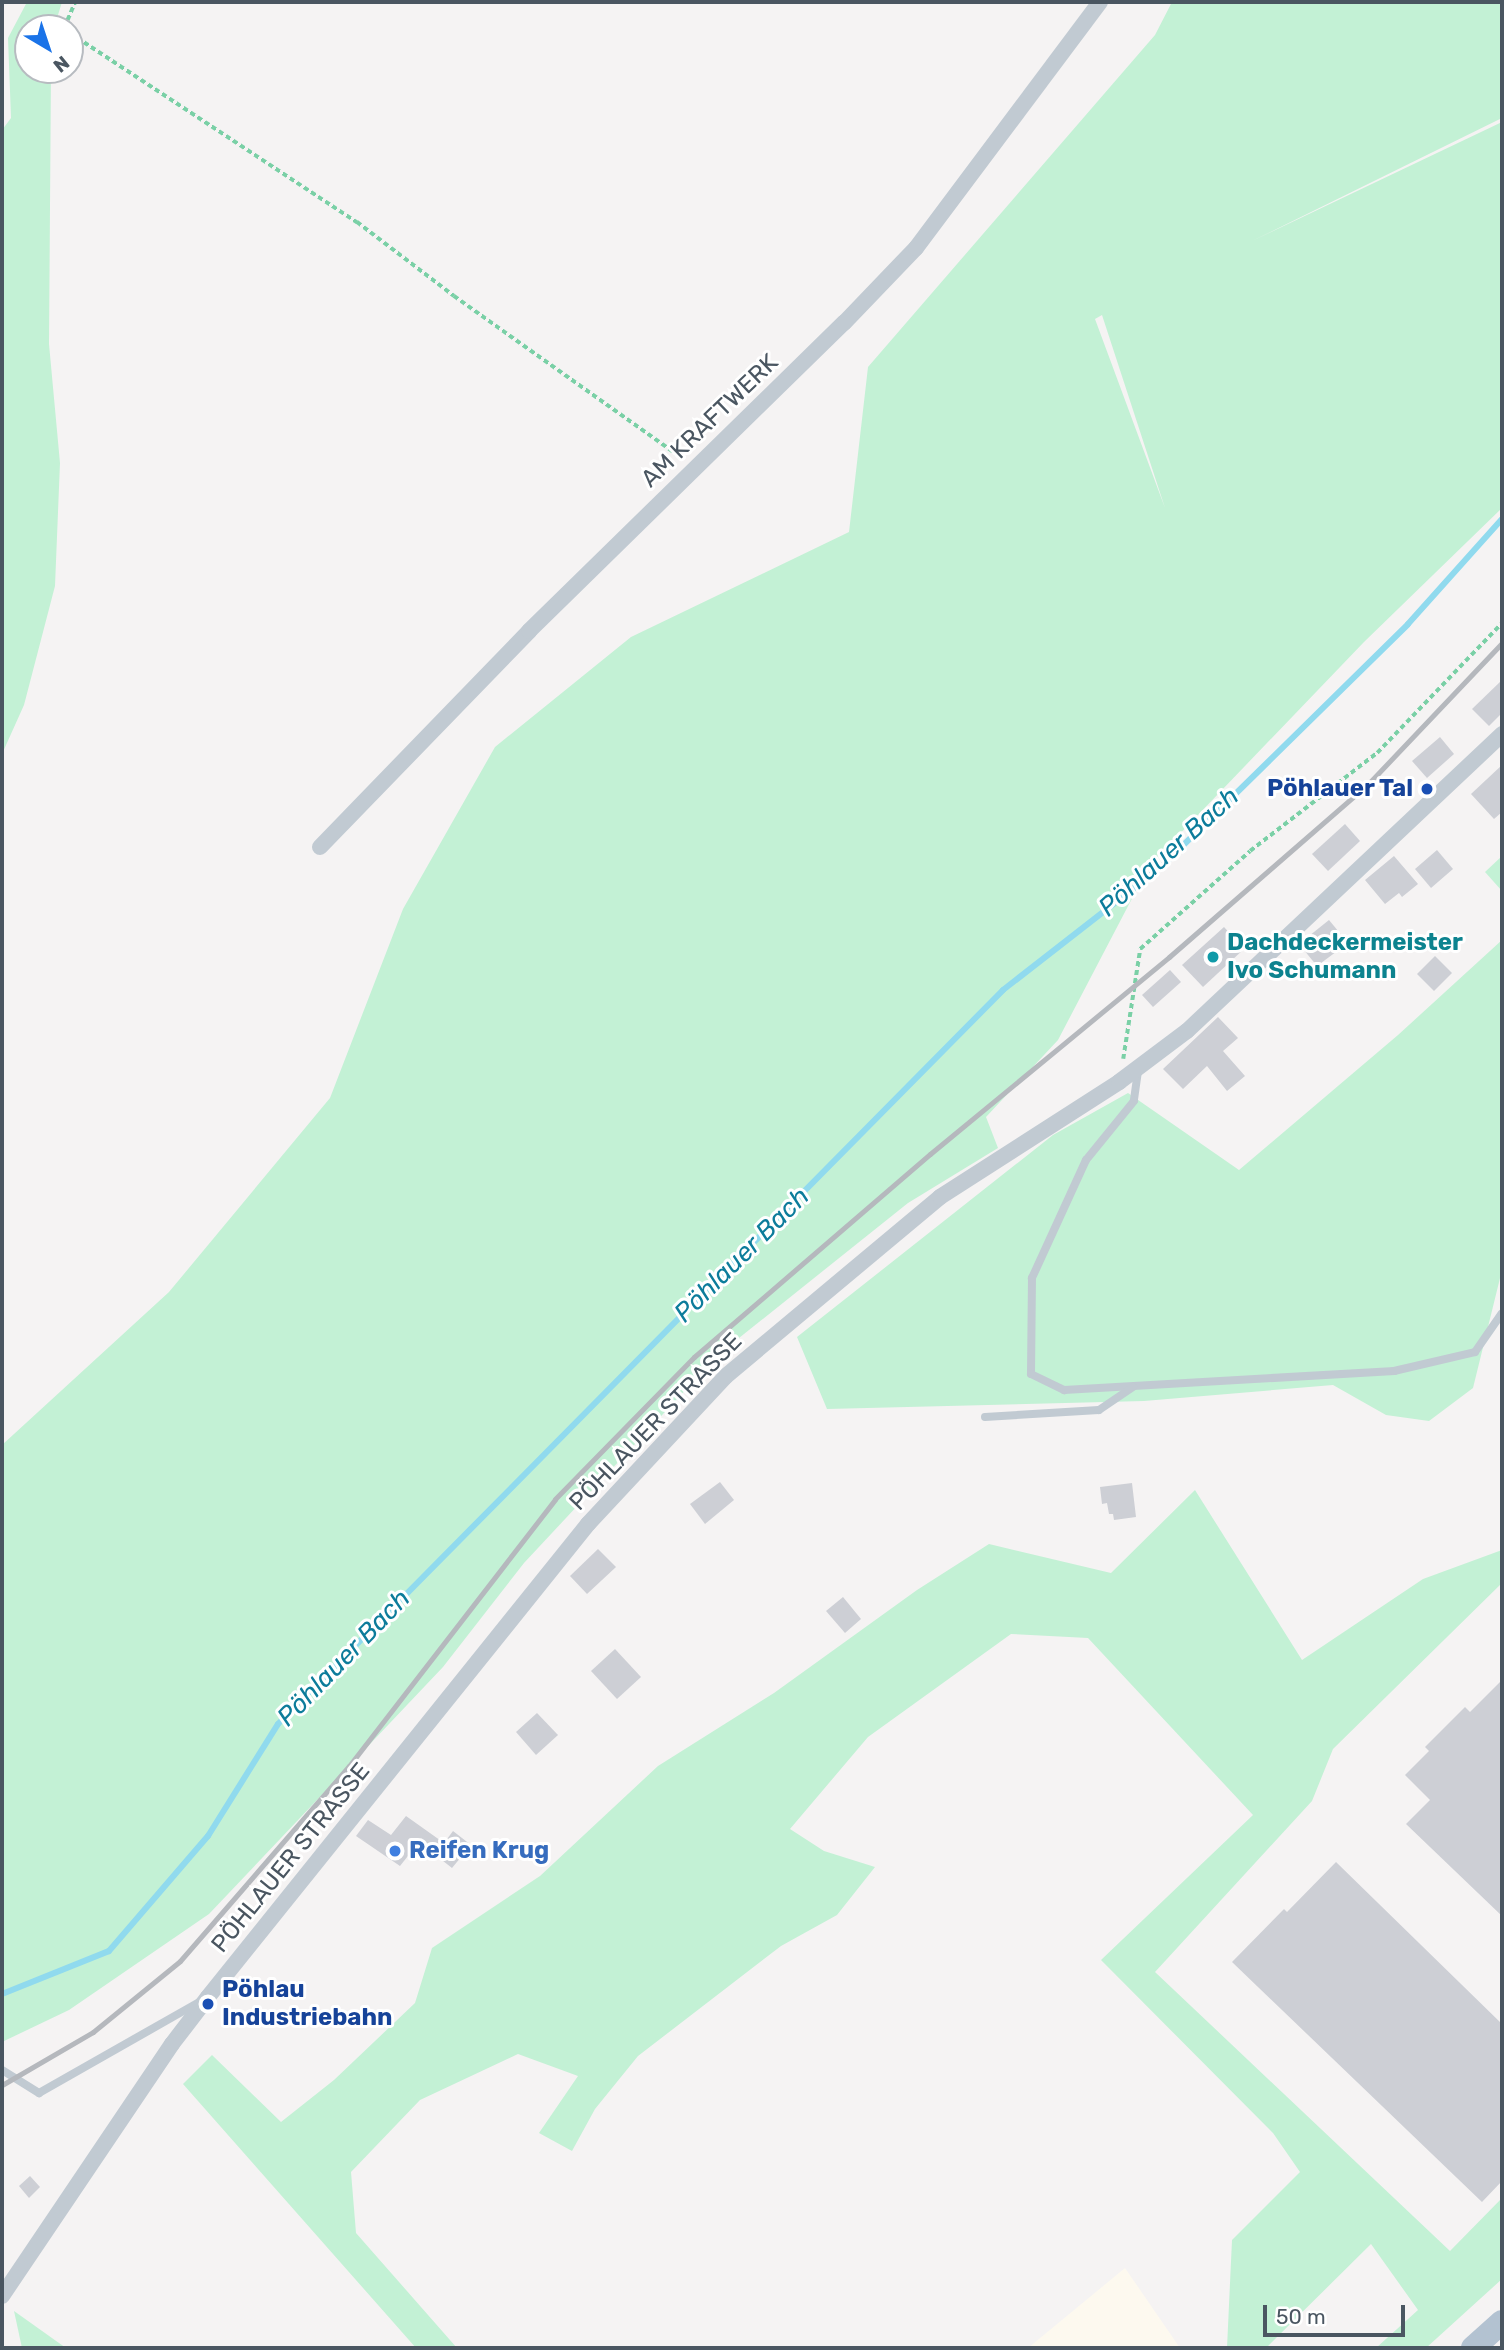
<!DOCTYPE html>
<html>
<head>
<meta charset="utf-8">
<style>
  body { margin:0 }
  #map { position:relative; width:1504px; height:2350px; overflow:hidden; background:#f5f3f3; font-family:Rubik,sans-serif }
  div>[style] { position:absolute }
  .commercial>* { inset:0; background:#fdf9ef }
  .green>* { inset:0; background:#c3f1d5 }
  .stream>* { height:6px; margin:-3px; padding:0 3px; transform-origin:3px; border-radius:3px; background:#90daee }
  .building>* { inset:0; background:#cdcfd5 }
  .path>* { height:3.5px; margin-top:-1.75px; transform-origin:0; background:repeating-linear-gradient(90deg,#7ad0a6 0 5px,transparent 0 8.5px) }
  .lane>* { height:8px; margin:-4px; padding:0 4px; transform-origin:4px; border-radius:4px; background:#c1cad2 }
  .street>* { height:16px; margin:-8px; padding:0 8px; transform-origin:8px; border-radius:8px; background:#c1cad2 }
  .primary>* { height:24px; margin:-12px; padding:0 12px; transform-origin:12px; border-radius:12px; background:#b3c2d1 }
  .rail>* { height:5px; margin:-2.5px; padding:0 2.5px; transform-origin:2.5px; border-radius:2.5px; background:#b5b8bd }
  .dots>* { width:19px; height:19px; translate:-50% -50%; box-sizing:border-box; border:4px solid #fff; border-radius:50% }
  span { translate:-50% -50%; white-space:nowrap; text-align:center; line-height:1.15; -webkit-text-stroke:6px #fff; paint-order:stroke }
  .street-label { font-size:24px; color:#4a5661 }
  .transit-label { font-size:24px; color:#164399; font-weight:700 }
  .right { translate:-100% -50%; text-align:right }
  .left { translate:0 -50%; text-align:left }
  .culture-label { font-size:24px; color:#0d838f; font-weight:700 }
  .shop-label { font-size:24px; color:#366cbe; font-weight:700 }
  .water-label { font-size:26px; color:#0c7c9b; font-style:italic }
  .frame { position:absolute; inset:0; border:4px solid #4a5661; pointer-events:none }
  .north { position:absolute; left:14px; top:14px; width:70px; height:70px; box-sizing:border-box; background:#fff; border:2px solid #b7bbc0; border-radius:50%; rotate:141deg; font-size:19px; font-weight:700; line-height:28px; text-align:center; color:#4a5661 }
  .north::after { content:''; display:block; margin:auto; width:24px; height:32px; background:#1a73e8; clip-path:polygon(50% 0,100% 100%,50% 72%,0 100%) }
  .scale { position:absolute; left:1263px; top:2305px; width:142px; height:32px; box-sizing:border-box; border:4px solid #4a5661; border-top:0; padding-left:9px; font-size:21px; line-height:24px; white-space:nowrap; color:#4a5661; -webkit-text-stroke:5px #fff; paint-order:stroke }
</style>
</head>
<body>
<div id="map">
  <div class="commercial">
    <i style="clip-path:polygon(1125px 2268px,1180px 2348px,1028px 2348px)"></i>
  </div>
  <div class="green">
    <i style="clip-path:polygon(27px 2px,62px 2px,54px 28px,28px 28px,28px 70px,51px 70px,49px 344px,60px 463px,55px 586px,24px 705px,2px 754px,2px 130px,11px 118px,8px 38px)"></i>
    <i style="clip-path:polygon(evenodd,1172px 2px,1502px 2px,1502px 118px,1252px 241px,1502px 122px,1502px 508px,1364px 642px,1149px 866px,1058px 1040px,986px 1117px,998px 1148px,908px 1203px,719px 1354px,524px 1563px,443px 1667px,209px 1914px,69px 2010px,2px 2042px,2px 1445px,169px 1292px,330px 1098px,403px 909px,495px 747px,631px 637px,849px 532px,868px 367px,1155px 35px,1172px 2px,1102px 315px,1165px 508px,1095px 319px,1102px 315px)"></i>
    <i style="clip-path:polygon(1502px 856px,1502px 891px,1485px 872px)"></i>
    <i style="clip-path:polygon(1502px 940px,1502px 1270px,1473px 1388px,1429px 1421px,1386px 1415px,1333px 1385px,1144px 1401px,827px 1409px,797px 1337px,1053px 1135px,1128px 1093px,1239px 1170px,1398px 1035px)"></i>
    <i style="clip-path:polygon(1195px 1490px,1302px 1660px,1423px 1579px,1502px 1550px,1502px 1583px,1333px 1749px,1312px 1801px,1155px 1972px,1450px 2251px,1502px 2198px,1502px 2279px,1426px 2348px,1376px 2348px,1418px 2310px,1371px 2244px,1266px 2348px,1227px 2348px,1232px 2240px,1300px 2172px,1273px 2133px,1101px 1960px,1253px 1815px,1088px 1638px,1011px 1634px,868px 1737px,790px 1829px,824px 1851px,875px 1867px,837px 1915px,781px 1946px,638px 2056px,595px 2109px,572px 2151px,539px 2133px,578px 2076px,518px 2054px,420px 2100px,351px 2172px,356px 2233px,457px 2348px,416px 2348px,183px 2084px,212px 2055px,281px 2122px,334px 2080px,415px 2003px,432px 1948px,540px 1876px,658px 1766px,774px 1693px,917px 1590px,989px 1544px,1111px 1573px)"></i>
    <i style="clip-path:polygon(14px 2311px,66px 2348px,22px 2348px)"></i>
  </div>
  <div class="stream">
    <i style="left:2px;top:1994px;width:115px;rotate:-21.9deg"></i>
    <i style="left:109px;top:1951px;width:152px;rotate:-49.3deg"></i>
    <i style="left:208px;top:1836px;width:132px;rotate:-58deg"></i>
    <i style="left:278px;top:1724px;width:1032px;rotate:-45.35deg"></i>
    <i style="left:1003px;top:990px;width:200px;rotate:-37.9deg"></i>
    <i style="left:1161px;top:867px;width:346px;rotate:-44.5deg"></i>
    <i style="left:1408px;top:624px;width:141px;rotate:-48.2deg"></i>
  </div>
  <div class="building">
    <i style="clip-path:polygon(1502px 680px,1502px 713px,1489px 726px,1472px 709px)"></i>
    <i style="clip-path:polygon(1440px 737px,1454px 754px,1427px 778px,1412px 761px)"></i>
    <i style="clip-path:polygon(1502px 765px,1502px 812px,1494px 819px,1471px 794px)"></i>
    <i style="clip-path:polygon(1345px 824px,1360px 841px,1328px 871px,1312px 854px)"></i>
    <i style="clip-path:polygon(1437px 850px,1453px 869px,1431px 888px,1415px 869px)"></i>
    <i style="clip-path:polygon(1394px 856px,1418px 884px,1402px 897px,1399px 893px,1385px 904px,1365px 880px)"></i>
    <i style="clip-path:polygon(1329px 920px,1348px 943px,1317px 966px,1299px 944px)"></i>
    <i style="clip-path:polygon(1224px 927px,1244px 949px,1203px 987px,1182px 965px)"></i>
    <i style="clip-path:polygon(1435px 956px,1452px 973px,1434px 991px,1417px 974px)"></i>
    <i style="clip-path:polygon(1170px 970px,1181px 982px,1153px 1007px,1142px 995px)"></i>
    <i style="clip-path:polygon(1218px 1017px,1238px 1038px,1223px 1051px,1245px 1076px,1227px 1091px,1207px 1066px,1183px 1089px,1163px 1069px)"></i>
    <i style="clip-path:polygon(720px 1482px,734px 1500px,705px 1524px,690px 1504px)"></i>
    <i style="clip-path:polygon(1132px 1483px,1136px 1517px,1114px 1520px,1113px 1514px,1109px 1514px,1107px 1503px,1102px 1504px,1100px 1487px)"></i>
    <i style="clip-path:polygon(598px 1549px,616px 1567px,587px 1594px,570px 1576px)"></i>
    <i style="clip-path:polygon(843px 1597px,861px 1619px,845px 1633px,826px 1611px)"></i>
    <i style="clip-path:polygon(615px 1649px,641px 1677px,617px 1699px,591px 1671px)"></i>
    <i style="clip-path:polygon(1502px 1680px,1502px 1916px,1406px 1824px,1430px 1800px,1405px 1775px,1429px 1751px,1425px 1747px,1465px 1707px,1470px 1712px)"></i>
    <i style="clip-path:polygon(537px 1713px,558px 1735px,536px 1755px,516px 1732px)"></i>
    <i style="clip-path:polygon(406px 1816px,444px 1843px,453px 1831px,471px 1845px,452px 1868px,419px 1842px,400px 1866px,356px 1836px,368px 1820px,391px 1835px)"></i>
    <i style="clip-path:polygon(1336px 1862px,1502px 2024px,1502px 2181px,1482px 2202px,1232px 1962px,1284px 1909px,1287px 1912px)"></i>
    <i style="clip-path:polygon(30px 2176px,40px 2187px,29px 2198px,19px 2186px)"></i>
  </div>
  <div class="path">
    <i style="left:64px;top:28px;width:28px;rotate:-67deg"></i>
    <i style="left:70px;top:33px;width:344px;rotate:33.4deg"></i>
    <i style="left:357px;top:222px;width:122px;rotate:37.3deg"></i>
    <i style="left:454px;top:296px;width:280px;rotate:35.4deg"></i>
    <i style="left:1123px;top:1059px;width:111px;rotate:-81.2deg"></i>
    <i style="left:1140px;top:949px;width:147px;rotate:-41.7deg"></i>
    <i style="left:1250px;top:851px;width:160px;rotate:-37.7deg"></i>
    <i style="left:1377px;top:753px;width:180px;rotate:-46.1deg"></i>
  </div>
  <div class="lane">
    <i style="left:1138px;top:1071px;width:30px;rotate:98deg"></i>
    <i style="left:1134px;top:1101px;width:76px;rotate:129.1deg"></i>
    <i style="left:1086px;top:1160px;width:130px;rotate:114.6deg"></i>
    <i style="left:1032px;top:1278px;width:96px;rotate:90.6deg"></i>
    <i style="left:1031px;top:1374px;width:37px;rotate:26deg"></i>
    <i style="left:1064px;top:1390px;width:331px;rotate:-3.3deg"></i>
    <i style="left:1394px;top:1371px;width:83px;rotate:-13.2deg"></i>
    <i style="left:1475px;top:1352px;width:47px;rotate:-55.3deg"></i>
    <i style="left:985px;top:1417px;width:114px;rotate:-3.5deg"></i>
    <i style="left:1099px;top:1410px;width:41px;rotate:-34.1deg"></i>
    <i style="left:2px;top:2070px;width:44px;rotate:31.9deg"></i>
    <i style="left:39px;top:2093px;width:184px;rotate:-29.6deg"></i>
  </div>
  <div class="street">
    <i style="left:320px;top:847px;width:301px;rotate:-45.9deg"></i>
    <i style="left:529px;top:631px;width:441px;rotate:-44.4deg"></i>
    <i style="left:844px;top:323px;width:104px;rotate:-46.2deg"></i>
    <i style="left:916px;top:248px;width:307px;rotate:-53.2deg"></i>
    <i style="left:2px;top:2296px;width:304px;rotate:-56deg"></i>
    <i style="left:172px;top:2044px;width:59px;rotate:-52.5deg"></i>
    <i style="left:208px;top:1997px;width:607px;rotate:-51.22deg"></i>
    <i style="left:588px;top:1524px;width:202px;rotate:-47deg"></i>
    <i style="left:726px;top:1376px;width:279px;rotate:-39.9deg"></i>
    <i style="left:940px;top:1197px;width:213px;rotate:-32.7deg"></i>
    <i style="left:1119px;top:1082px;width:85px;rotate:-36.9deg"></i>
    <i style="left:1187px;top:1031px;width:433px;rotate:-43.3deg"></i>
  </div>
  <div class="primary">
    <i style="left:1473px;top:2348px;width:39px;rotate:-42deg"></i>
  </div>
  <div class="rail">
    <i style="left:2px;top:2085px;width:105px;rotate:-30.2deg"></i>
    <i style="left:93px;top:2032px;width:112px;rotate:-39.2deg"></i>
    <i style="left:180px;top:1961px;width:258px;rotate:-49.1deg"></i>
    <i style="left:349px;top:1766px;width:337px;rotate:-52.3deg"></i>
    <i style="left:555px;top:1499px;width:199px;rotate:-45.6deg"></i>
    <i style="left:694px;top:1357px;width:311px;rotate:-40.7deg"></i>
    <i style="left:930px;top:1154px;width:310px;rotate:-39.5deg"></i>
    <i style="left:1169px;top:957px;width:265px;rotate:-41deg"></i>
    <i style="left:1369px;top:783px;width:193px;rotate:-46.5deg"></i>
  </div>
  <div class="dots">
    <i style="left:1427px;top:789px;background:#1a4fb4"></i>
    <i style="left:1213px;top:957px;background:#0f9aa8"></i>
    <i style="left:395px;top:1851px;background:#3f7fe0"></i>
    <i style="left:208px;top:2004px;background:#1a4fb4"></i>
  </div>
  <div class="street-label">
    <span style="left:710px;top:421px;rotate:-44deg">AM KRAFTWERK</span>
    <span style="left:656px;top:1422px;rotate:-46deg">PÖHLAUER STRASSE</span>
    <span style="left:291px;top:1858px;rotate:-51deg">PÖHLAUER STRASSE</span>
  </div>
  <div class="transit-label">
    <span class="right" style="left:1413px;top:789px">Pöhlauer Tal</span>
    <span class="left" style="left:222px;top:2004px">Pöhlau<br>Industriebahn</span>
  </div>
  <div class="culture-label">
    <span class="left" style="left:1227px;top:957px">Dachdeckermeister<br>Ivo Schumann</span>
  </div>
  <div class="shop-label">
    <span class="left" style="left:409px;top:1851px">Reifen Krug</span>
  </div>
  <div class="water-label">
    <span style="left:1169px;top:852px;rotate:-42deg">Pöhlauer Bach</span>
    <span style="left:742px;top:1255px;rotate:-45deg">Pöhlauer Bach</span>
    <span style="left:344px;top:1658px;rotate:-46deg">Pöhlauer Bach</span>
  </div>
  <div class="frame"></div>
  <div class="north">N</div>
  <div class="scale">50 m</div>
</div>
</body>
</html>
